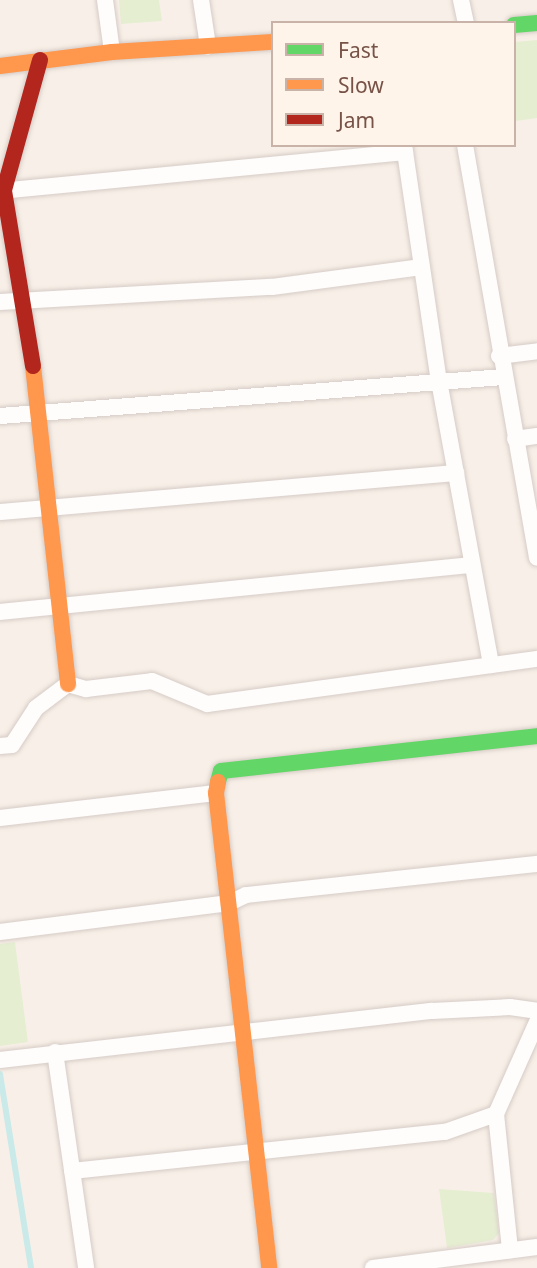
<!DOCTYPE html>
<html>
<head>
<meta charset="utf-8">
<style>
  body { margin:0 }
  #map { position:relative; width:537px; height:1268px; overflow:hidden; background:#f8f0e8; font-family:"Noto Sans",sans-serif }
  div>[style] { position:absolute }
  .green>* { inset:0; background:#e6eed2 }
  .stream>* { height:6px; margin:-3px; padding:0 3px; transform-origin:3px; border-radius:3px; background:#c9eae8 }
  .roads { filter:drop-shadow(0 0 2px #d6cbc6) drop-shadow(0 0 2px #d6cbc6) }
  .street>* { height:16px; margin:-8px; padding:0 8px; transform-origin:8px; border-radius:8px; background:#fefdfc }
  .fast>* { height:16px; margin:-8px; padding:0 8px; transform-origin:8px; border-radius:8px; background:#63d668 }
  .slow>* { height:16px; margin:-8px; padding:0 8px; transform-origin:8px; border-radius:8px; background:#ff974d }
  .jam>* { height:16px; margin:-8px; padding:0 8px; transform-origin:8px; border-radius:8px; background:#b3261e }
  span { translate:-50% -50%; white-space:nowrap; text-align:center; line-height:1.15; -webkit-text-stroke:7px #fff4ea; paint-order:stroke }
  .legend { position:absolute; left:271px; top:21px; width:245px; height:126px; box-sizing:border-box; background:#fff4ea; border:2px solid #c9b3a9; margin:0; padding:9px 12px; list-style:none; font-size:21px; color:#775247 }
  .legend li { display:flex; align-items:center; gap:14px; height:35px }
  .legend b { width:35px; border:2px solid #c9b3a9 }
</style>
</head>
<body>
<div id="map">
  <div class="green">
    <i style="clip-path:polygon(119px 0,159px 0,162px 21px,121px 24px)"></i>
    <i style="clip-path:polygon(537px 40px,537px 118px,516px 121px,514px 42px)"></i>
    <i style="clip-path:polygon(15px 942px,28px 1042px,0 1046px,0 944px)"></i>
    <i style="clip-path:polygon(439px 1189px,494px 1193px,499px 1233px,493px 1240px,447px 1248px)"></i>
  </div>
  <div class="stream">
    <i style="left:0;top:1074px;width:196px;rotate:80.9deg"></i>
  </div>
  <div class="roads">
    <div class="street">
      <i style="left:105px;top:0;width:52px;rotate:82.3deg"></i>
      <i style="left:201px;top:0;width:47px;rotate:81.3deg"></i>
      <i style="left:461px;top:0;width:24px;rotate:78deg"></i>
      <i style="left:404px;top:145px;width:239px;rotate:81.6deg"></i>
      <i style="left:439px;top:381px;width:289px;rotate:79.6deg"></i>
      <i style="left:465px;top:145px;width:419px;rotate:80.1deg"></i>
      <i style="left:0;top:191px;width:407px;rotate:-5.5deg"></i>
      <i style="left:0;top:302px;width:272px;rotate:-3.2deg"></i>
      <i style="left:272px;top:287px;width:151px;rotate:-7.6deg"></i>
      <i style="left:499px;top:356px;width:38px;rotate:-7deg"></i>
      <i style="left:0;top:416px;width:505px;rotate:-4.43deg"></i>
      <i style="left:515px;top:439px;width:22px;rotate:-8deg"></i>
      <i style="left:0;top:512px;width:458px;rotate:-4.9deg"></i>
      <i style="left:0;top:612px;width:474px;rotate:-5.7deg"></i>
      <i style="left:0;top:746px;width:12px;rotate:-5deg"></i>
      <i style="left:12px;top:745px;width:44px;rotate:-57deg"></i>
      <i style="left:36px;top:708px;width:40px;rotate:-37deg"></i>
      <i style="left:68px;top:684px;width:19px;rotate:16deg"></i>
      <i style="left:86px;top:689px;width:66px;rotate:-6.9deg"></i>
      <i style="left:152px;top:681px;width:60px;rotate:22.7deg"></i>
      <i style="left:207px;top:704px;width:333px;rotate:-7.8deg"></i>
      <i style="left:0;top:818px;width:217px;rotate:-6.6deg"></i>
      <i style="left:0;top:932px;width:231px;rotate:-7.2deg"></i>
      <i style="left:229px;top:903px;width:19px;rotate:-25deg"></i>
      <i style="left:246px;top:895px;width:293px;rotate:-6.1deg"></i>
      <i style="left:55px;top:1052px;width:218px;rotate:81.8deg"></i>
      <i style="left:0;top:1060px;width:435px;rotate:-6.5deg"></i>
      <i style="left:432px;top:1011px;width:78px;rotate:-2.9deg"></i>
      <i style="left:510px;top:1007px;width:27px;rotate:8deg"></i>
      <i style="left:496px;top:1114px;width:137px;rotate:84.1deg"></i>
      <i style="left:72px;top:1171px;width:375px;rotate:-6deg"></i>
      <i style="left:445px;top:1132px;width:54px;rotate:-19.4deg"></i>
      <i style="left:496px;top:1114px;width:101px;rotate:-66deg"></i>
      <i style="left:373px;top:1268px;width:165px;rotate:-7.3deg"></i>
    </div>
    <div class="fast">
      <i style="left:514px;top:25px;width:23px;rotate:-5deg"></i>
      <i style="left:218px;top:782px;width:11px;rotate:-75deg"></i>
      <i style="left:221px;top:771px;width:318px;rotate:-6.3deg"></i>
    </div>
    <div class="slow">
      <i style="left:0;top:66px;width:113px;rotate:-7.1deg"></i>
      <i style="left:112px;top:52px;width:161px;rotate:-3.6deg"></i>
      <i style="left:33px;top:366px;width:320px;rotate:83.7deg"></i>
      <i style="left:218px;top:782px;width:11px;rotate:100deg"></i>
      <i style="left:216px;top:793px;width:478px;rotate:83.6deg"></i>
    </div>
    <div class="jam">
      <i style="left:33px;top:366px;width:178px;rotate:-99.4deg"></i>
      <i style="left:4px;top:190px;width:135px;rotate:-74.5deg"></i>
    </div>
  </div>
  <ul class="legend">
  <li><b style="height:9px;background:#63d668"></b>Fast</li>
  <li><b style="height:9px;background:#ff974d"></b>Slow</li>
  <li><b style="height:9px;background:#b3261e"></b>Jam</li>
  </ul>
</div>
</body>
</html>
